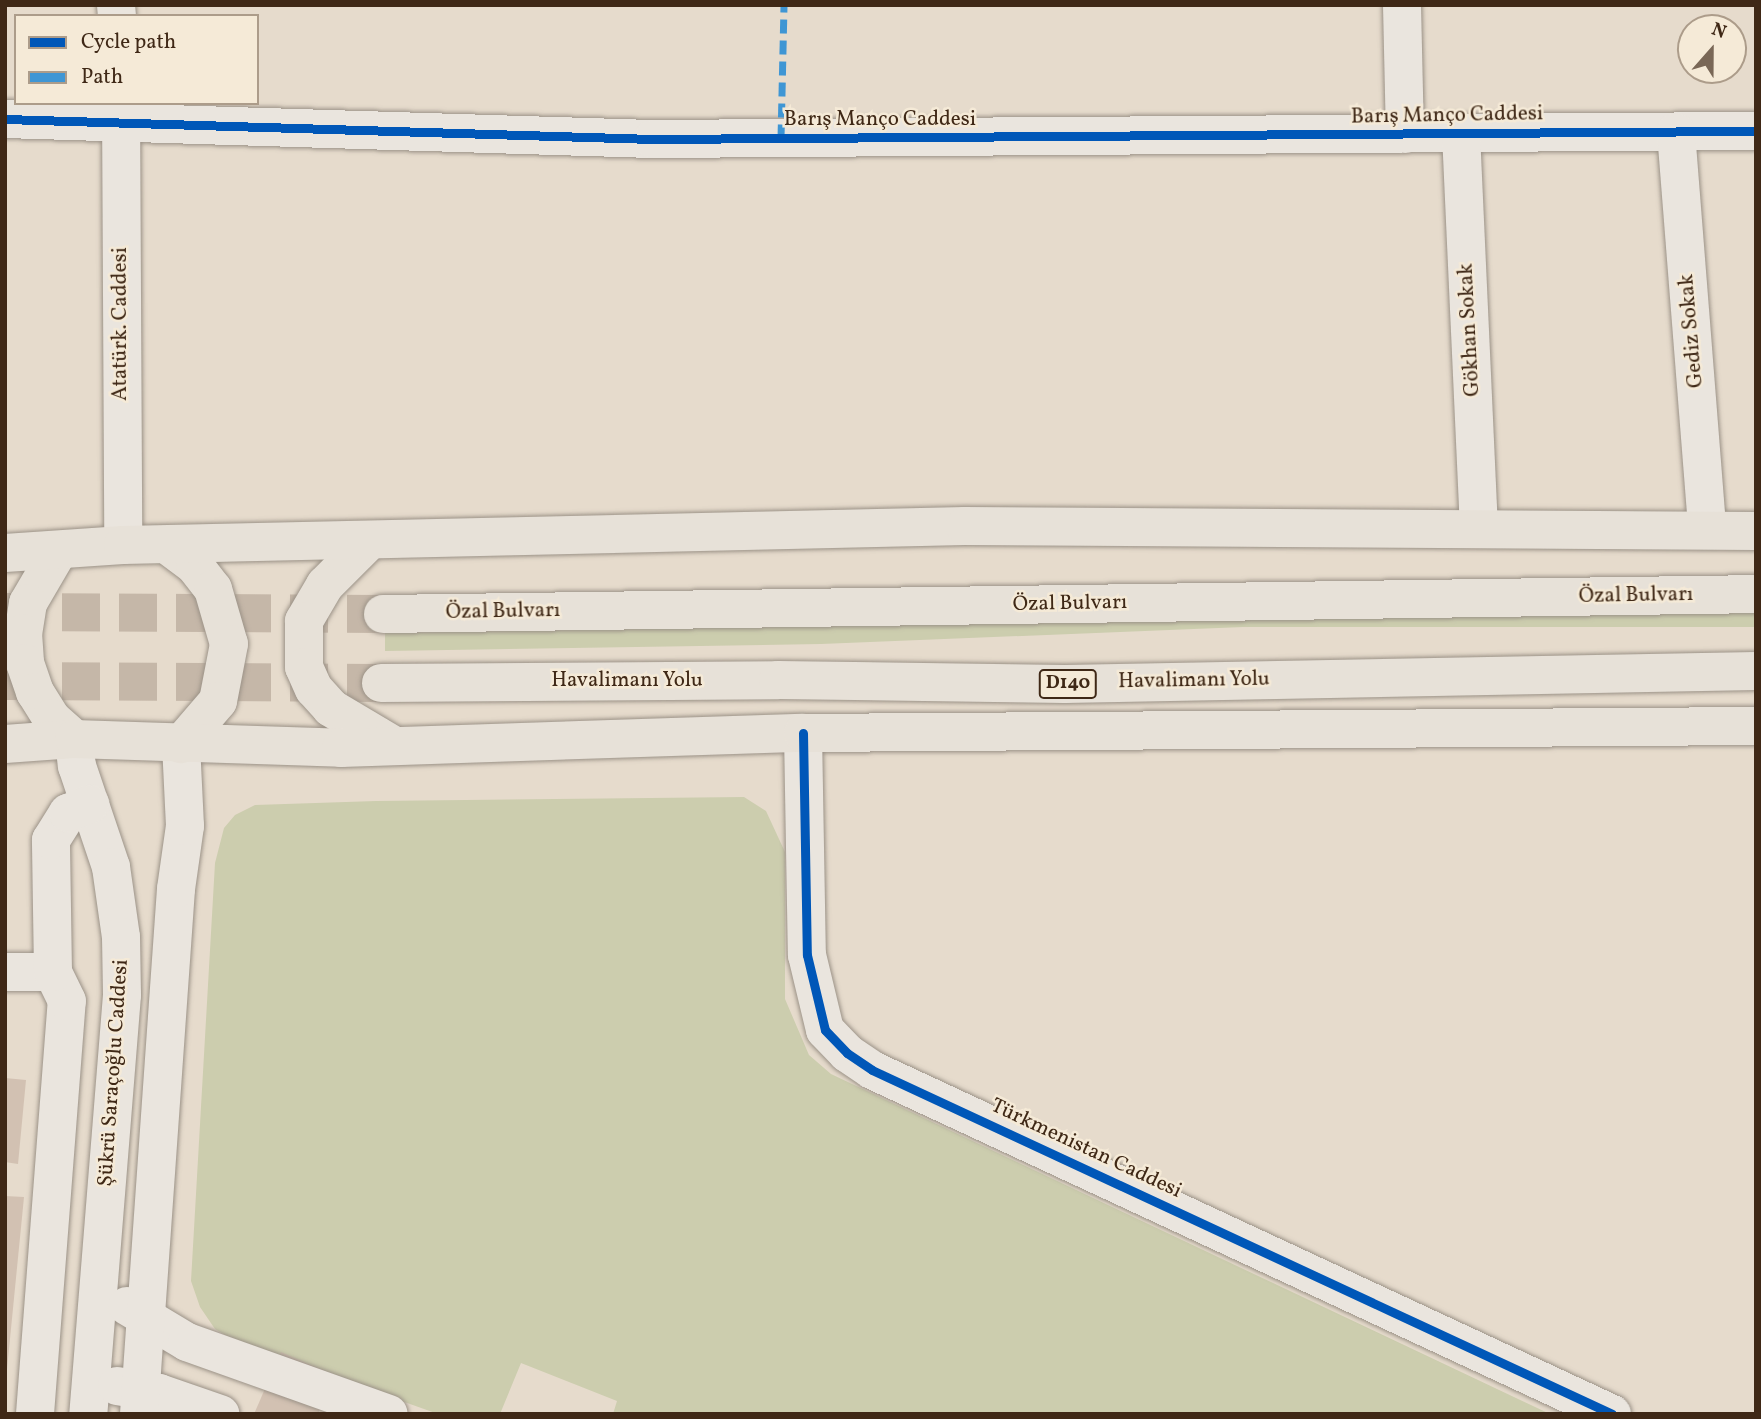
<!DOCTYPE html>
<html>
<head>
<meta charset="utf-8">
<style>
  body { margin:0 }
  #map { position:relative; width:1761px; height:1419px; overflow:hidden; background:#e6dbcc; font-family:Vollkorn,serif }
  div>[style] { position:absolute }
  .green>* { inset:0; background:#cccdae }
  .building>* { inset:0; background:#d2c1b2 }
  .highway-tunnel>* { height:38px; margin-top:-19px; transform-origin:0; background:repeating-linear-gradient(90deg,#c5b7a8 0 38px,transparent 0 57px) }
  .roads { filter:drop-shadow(0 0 2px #9b9287) drop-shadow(0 0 2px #9b9287) }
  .minor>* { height:38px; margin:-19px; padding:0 19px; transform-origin:19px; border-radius:19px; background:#eae5de }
  .highway>* { height:38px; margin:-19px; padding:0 19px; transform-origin:19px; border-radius:19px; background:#e7e1d8 }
  .quiet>* { height:7px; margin-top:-3.5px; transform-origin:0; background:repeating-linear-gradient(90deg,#3f96d4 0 14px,transparent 0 21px) }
  .cycleway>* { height:9px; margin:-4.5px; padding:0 4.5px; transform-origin:4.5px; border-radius:4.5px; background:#0057b8 }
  span { translate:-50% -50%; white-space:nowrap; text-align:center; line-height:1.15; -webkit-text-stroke:5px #f5ead7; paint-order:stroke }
  .shield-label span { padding:2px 5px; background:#f5ead7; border:2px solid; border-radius:5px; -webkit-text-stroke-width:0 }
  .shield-label { font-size:19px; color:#3f2816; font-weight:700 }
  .street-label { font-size:21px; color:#3f2816 }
  .frame { position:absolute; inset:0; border:7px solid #3f2816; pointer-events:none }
  .legend { position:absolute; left:14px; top:14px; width:245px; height:91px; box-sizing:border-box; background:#f5ead7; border:2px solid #ac9c8a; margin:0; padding:9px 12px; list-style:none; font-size:21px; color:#3f2816 }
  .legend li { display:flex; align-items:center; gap:14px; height:35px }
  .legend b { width:35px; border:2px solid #ac9c8a }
  .north { position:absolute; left:1677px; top:14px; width:70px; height:70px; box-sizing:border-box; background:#f5ead7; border:2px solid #ac9c8a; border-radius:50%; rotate:21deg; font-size:19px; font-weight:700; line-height:28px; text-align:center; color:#3f2816 }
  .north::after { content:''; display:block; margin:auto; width:24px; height:32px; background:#796756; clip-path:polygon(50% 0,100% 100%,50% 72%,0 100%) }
</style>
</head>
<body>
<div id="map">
  <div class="green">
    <i style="clip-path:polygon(1756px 612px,1756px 627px,1243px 627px,821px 644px,385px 651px,385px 633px)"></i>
    <i style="clip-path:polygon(744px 797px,766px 811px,785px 852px,785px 999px,809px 1055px,831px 1074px,1550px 1414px,613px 1414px,617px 1401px,521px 1363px,500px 1414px,438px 1414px,239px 1343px,215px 1329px,200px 1307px,191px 1281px,215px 863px,224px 828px,235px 815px,255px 805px,376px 801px)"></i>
  </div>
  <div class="building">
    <i style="clip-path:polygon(5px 1078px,26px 1080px,18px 1164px,5px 1162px)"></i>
    <i style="clip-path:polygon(5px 1196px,24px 1197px,7px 1369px,5px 1369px)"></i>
    <i style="clip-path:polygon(281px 1352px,334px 1375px,318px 1414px,254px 1414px)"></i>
  </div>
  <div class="highway-tunnel">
    <i style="left:5px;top:612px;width:378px;rotate:0.3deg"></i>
    <i style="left:5px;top:681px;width:376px;rotate:0.3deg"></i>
  </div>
  <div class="roads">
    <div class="minor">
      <i style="left:116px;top:5px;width:11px;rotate:85deg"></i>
      <i style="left:1402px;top:5px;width:129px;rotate:88.7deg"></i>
      <i style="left:121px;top:103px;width:442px;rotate:89.7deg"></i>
      <i style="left:5px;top:119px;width:648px;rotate:1.77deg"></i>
      <i style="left:653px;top:139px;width:1103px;rotate:-0.42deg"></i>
      <i style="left:1676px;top:132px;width:399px;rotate:85.5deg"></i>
      <i style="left:1461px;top:133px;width:395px;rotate:87.4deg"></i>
      <i style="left:803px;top:733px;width:222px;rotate:89deg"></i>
      <i style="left:807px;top:955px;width:77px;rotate:76.5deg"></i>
      <i style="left:825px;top:1030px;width:32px;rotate:46deg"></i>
      <i style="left:847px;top:1053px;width:30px;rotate:34deg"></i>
      <i style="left:872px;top:1070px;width:816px;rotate:24.93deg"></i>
      <i style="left:74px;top:739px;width:27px;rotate:84deg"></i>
      <i style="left:77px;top:766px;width:107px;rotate:71.4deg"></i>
      <i style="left:111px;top:867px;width:71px;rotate:81.9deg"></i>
      <i style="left:121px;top:937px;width:58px;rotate:89deg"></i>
      <i style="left:122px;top:995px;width:420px;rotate:94.6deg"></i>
      <i style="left:5px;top:972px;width:48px"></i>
      <i style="left:127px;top:1306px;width:70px;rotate:31deg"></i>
      <i style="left:187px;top:1342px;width:214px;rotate:19.6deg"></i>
      <i style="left:117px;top:1386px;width:43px;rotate:9.5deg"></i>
      <i style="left:159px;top:1393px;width:65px;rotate:19deg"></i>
      <i style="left:35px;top:1414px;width:414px;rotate:-85.6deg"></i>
      <i style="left:67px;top:1001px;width:32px;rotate:-116deg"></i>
      <i style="left:53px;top:972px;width:132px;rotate:-90.9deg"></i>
      <i style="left:51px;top:840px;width:32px;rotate:-58deg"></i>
      <i style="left:68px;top:813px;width:24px;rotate:-22deg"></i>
      <i style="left:139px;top:1414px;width:526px;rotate:-85.97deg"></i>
      <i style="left:176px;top:889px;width:64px;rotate:-81.9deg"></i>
      <i style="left:185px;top:826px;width:82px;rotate:-92.8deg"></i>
    </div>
    <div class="highway">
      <i style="left:369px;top:541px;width:62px;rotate:135deg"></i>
      <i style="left:325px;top:585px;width:42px;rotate:120.3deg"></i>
      <i style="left:304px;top:621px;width:46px;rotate:90deg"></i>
      <i style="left:304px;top:667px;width:24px;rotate:66deg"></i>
      <i style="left:314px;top:689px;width:25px;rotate:48deg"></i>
      <i style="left:331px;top:708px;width:74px;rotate:30.7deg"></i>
      <i style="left:170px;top:547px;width:31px;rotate:37deg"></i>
      <i style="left:195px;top:566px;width:29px;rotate:52deg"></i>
      <i style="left:213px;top:589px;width:57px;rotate:73.8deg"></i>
      <i style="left:229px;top:644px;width:58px;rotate:100.9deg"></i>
      <i style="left:218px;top:701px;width:57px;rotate:130.7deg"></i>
      <i style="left:59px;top:550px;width:61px;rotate:120.3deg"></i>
      <i style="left:28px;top:603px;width:30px;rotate:99deg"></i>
      <i style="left:23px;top:633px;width:30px;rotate:86deg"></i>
      <i style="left:25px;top:663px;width:31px;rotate:71deg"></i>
      <i style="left:35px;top:692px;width:31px;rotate:58deg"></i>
      <i style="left:51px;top:718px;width:31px;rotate:42deg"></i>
      <i style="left:5px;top:553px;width:118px;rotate:-3.9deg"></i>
      <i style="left:123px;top:545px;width:842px;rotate:-1.29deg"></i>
      <i style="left:965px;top:526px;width:791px;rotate:0.36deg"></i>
      <i style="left:383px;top:614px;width:1373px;rotate:-0.83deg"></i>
      <i style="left:381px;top:683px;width:397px;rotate:-0.4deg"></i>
      <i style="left:778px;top:680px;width:287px;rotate:0.8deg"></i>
      <i style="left:1065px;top:684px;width:691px;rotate:-1.08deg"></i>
      <i style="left:5px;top:744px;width:69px;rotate:-4.1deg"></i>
      <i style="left:74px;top:739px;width:267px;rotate:1.9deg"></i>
      <i style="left:341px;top:748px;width:462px;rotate:-1.9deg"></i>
      <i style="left:803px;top:733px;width:953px;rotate:-0.42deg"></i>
    </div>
  </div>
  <div class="quiet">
    <i style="left:781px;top:138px;width:133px;rotate:-88.7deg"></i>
  </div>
  <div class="cycleway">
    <i style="left:5px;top:119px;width:648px;rotate:1.77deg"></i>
    <i style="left:653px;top:139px;width:1103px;rotate:-0.42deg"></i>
    <i style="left:803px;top:733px;width:222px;rotate:89deg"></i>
    <i style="left:807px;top:955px;width:77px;rotate:76.5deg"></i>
    <i style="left:825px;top:1030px;width:32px;rotate:46deg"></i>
    <i style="left:847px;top:1053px;width:30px;rotate:34deg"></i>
    <i style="left:872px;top:1070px;width:816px;rotate:24.93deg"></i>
  </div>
  <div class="shield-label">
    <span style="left:1068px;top:684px">D140</span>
  </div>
  <div class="street-label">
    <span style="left:1447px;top:116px;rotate:-1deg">Barış Manço Caddesi</span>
    <span style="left:880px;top:120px">Barış Manço Caddesi</span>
    <span style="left:121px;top:324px;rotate:-90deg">Atatürk. Caddesi</span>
    <span style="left:1470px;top:330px;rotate:-93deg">Gökhan Sokak</span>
    <span style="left:1692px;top:331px;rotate:-95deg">Gediz Sokak</span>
    <span style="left:1636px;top:596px;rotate:-1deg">Özal Bulvarı</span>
    <span style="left:1070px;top:604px;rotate:-1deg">Özal Bulvarı</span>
    <span style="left:503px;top:612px;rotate:-1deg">Özal Bulvarı</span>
    <span style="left:627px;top:681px">Havalimanı Yolu</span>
    <span style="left:1194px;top:681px;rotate:-1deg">Havalimanı Yolu</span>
    <span style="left:114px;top:1073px;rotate:-86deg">Şükrü Saraçoğlu Caddesi</span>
    <span style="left:1086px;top:1149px;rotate:25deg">Türkmenistan Caddesi</span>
  </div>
  <div class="frame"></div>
  <ul class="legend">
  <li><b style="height:9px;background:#0057b8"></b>Cycle path</li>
  <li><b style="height:9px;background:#3f96d4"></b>Path</li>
  </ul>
  <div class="north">N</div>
</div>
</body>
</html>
